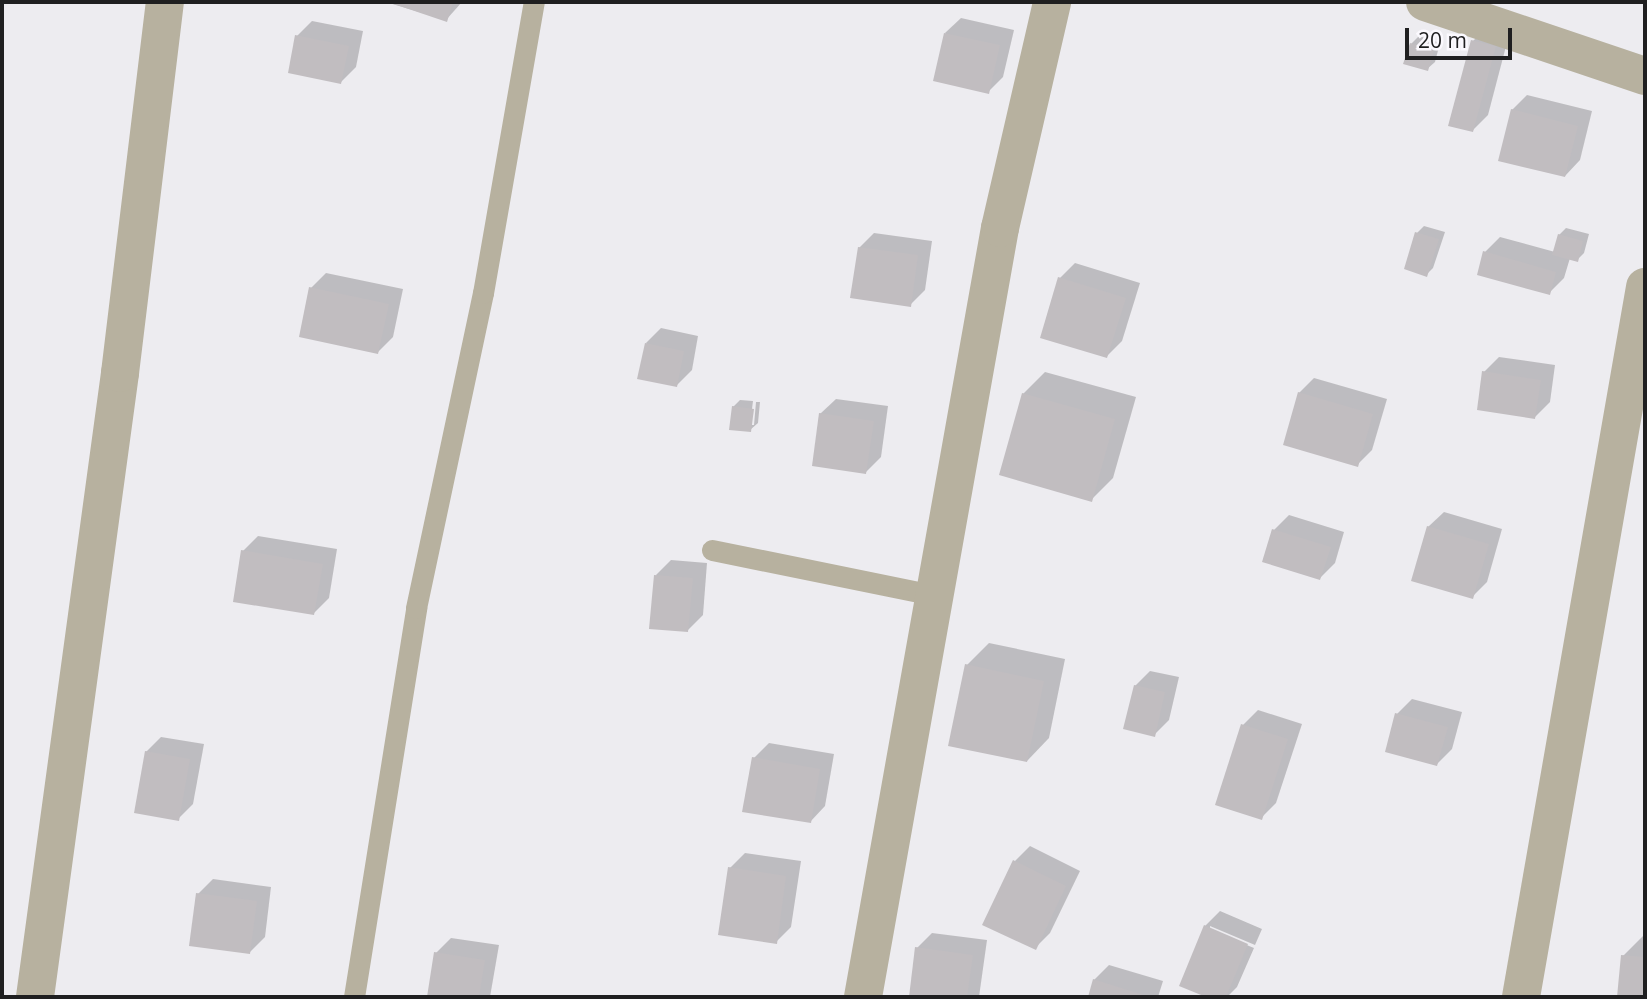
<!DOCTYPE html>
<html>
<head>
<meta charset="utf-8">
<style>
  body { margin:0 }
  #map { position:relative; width:1647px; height:999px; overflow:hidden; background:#edecf0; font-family:"Open Sans",sans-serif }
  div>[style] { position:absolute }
  .shadow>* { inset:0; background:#0003 }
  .building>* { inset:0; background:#c1bdc0 }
  .service>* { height:21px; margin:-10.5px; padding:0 10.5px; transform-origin:10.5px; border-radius:10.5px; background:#b7b19f }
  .minor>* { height:38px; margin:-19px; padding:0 19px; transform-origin:19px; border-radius:19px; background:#b7b19f }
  span { translate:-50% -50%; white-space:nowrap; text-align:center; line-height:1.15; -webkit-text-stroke:5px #fbf9fe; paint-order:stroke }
  .frame { position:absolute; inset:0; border:4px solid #1f1f20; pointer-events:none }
  .scale { position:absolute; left:1405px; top:28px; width:107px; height:32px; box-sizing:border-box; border:4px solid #1f1f20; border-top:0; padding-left:9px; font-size:21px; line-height:24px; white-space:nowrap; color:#1f1f20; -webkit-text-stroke:5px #fbf9fe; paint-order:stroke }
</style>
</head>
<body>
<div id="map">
  <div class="shadow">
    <i style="clip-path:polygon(462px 2px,446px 20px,389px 3px,390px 2px)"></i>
    <i style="clip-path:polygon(961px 18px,1014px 30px,1003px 77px,988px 92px,945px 33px)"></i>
    <i style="clip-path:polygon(312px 21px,363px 31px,356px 67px,341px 82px,297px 36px)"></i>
    <i style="clip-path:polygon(1488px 26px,1510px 31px,1488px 115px,1473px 130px,1473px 41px)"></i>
    <i style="clip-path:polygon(1419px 36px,1440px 43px,1435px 62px,1427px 69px,1411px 44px)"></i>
    <i style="clip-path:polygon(1527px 95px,1592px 111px,1580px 160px,1565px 176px,1512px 110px)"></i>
    <i style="clip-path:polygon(1424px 226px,1445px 232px,1433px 268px,1426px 275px,1417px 233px)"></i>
    <i style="clip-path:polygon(1566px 228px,1589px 234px,1584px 253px,1577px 260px,1570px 258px,1564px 278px,1549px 293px,1485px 252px,1500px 237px,1555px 252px,1559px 235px)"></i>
    <i style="clip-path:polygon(874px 233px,932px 241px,925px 290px,910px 305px,859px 248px)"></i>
    <i style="clip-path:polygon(1075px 263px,1140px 283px,1122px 341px,1107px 356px,1060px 278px)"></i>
    <i style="clip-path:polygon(326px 273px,403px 289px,393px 337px,378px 352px,311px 288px)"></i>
    <i style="clip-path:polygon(661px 328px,698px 336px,692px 370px,677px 385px,646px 343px)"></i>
    <i style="clip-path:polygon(1499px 357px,1555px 365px,1550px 402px,1535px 417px,1484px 372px)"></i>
    <i style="clip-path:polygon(1045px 372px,1136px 397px,1113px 478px,1091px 500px,1023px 394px)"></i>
    <i style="clip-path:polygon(1314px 378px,1387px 399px,1372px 450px,1357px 465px,1299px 393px)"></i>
    <i style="clip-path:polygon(836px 399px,888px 406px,881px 457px,866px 472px,820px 414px)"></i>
    <i style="clip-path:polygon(740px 400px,753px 401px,750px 425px,754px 425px,756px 402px,760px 402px,758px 423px,750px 430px,733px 407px)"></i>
    <i style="clip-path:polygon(1444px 512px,1502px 529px,1487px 582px,1472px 597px,1428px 527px)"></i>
    <i style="clip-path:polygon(1289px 515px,1344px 532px,1335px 563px,1320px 578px,1274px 530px)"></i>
    <i style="clip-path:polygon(258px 536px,337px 549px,329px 598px,314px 613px,243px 551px)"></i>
    <i style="clip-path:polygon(671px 560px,707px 563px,703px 615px,688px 630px,656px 575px)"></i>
    <i style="clip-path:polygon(989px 643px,1065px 659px,1049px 738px,1027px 761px,967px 665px)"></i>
    <i style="clip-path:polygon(1150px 671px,1179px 677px,1169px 720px,1154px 735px,1135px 686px)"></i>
    <i style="clip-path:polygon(1412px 699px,1462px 712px,1452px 749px,1437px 764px,1397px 714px)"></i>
    <i style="clip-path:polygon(1258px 710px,1302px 724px,1276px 803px,1261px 818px,1243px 725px)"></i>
    <i style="clip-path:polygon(161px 737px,204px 744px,193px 804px,178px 819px,146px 752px)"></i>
    <i style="clip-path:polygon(769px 743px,834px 754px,825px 806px,810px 822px,754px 758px)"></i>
    <i style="clip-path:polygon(1030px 846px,1080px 871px,1050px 933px,1035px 948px,1015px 861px)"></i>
    <i style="clip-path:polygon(745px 853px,801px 861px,791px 927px,776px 942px,730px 868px)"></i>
    <i style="clip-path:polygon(213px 879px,271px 887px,265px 937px,250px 952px,198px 894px)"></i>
    <i style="clip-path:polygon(1220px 911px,1262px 929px,1255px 945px,1210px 926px,1210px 930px,1254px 948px,1237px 987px,1227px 997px,1211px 997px,1181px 985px,1205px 926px)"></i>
    <i style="clip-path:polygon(932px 933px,987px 940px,979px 997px,911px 997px,917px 948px)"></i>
    <i style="clip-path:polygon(1645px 934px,1645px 997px,1619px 997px,1623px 956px)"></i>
    <i style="clip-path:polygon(451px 938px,499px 945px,490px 997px,429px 997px,436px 953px)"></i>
    <i style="clip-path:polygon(1109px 965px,1163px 981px,1158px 997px,1090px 997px,1094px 980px)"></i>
  </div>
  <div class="building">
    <i style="clip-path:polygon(388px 2px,453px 2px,447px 22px)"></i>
    <i style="clip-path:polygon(944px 33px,1000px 45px,989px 94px,933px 81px)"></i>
    <i style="clip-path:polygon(295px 35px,349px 46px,341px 84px,288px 73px)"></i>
    <i style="clip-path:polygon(1471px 40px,1496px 46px,1473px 132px,1448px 126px)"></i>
    <i style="clip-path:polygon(1410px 43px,1434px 50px,1428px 71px,1403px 64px)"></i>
    <i style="clip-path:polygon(1511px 109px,1578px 126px,1565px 177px,1498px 161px)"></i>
    <i style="clip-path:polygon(1415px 232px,1439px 239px,1427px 277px,1404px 269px)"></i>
    <i style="clip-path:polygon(1558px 234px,1583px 241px,1578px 262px,1552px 255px)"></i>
    <i style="clip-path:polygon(858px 247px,918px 255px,911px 307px,850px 298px)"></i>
    <i style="clip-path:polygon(1483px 251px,1556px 272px,1550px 295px,1477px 275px)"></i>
    <i style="clip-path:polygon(1058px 277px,1126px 298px,1107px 358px,1040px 338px)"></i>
    <i style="clip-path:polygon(309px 287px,389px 304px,378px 354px,299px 337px)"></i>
    <i style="clip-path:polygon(645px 343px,684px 351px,677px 387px,637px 379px)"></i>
    <i style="clip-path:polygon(1482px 371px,1541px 380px,1535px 419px,1477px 410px)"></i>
    <i style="clip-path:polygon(1298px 392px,1373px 414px,1358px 467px,1283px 445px)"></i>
    <i style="clip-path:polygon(1022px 393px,1115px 419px,1092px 502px,999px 475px)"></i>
    <i style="clip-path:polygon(732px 406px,754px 409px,751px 432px,729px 430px)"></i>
    <i style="clip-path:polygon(819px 413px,874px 421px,866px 474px,812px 466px)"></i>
    <i style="clip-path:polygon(1427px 526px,1489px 544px,1473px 599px,1411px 581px)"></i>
    <i style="clip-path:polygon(1272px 529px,1331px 547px,1320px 580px,1262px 562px)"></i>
    <i style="clip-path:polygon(241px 550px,323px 564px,314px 615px,233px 602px)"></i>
    <i style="clip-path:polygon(654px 575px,693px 578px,688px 632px,649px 629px)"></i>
    <i style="clip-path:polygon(965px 664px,1044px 681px,1027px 762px,948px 746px)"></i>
    <i style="clip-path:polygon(1134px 685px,1165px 692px,1155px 737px,1123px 729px)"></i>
    <i style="clip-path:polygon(1395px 713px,1448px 727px,1437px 766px,1385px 752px)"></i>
    <i style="clip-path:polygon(1241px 724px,1288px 739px,1262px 820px,1215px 805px)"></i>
    <i style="clip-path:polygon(145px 751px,190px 759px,179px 821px,134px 813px)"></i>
    <i style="clip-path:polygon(752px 757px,820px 769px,811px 823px,742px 812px)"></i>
    <i style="clip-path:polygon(1013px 860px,1066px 886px,1036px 950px,982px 925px)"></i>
    <i style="clip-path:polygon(728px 867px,786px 876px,777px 944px,718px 935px)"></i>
    <i style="clip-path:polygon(196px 893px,257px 901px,250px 954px,189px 946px)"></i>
    <i style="clip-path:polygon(1204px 925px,1248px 944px,1226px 997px,1206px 997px,1179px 986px)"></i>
    <i style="clip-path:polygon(915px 947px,973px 955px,967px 997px,909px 997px)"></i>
    <i style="clip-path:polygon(434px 952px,485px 960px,479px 997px,427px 997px)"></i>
    <i style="clip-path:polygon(1621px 955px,1645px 957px,1645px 997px,1617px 997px)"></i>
    <i style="clip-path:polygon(1093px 979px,1150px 997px,1088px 997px)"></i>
  </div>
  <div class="service">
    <i style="left:712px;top:550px;width:227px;rotate:11.5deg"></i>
    <i style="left:354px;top:997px;width:394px;rotate:-80.9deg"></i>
    <i style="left:416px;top:608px;width:322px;rotate:-78deg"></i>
    <i style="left:483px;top:293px;width:295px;rotate:-80.1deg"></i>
  </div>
  <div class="minor">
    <i style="left:1425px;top:2px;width:232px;rotate:18.6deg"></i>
    <i style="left:35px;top:997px;width:630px;rotate:-82.24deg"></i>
    <i style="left:120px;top:373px;width:374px;rotate:-83.1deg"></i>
    <i style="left:863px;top:997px;width:781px;rotate:-79.9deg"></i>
    <i style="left:1000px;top:228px;width:232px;rotate:-77deg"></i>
    <i style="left:1521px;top:997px;width:721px;rotate:-80.09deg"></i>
  </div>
  <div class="frame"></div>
  <div class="scale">20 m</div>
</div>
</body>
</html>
